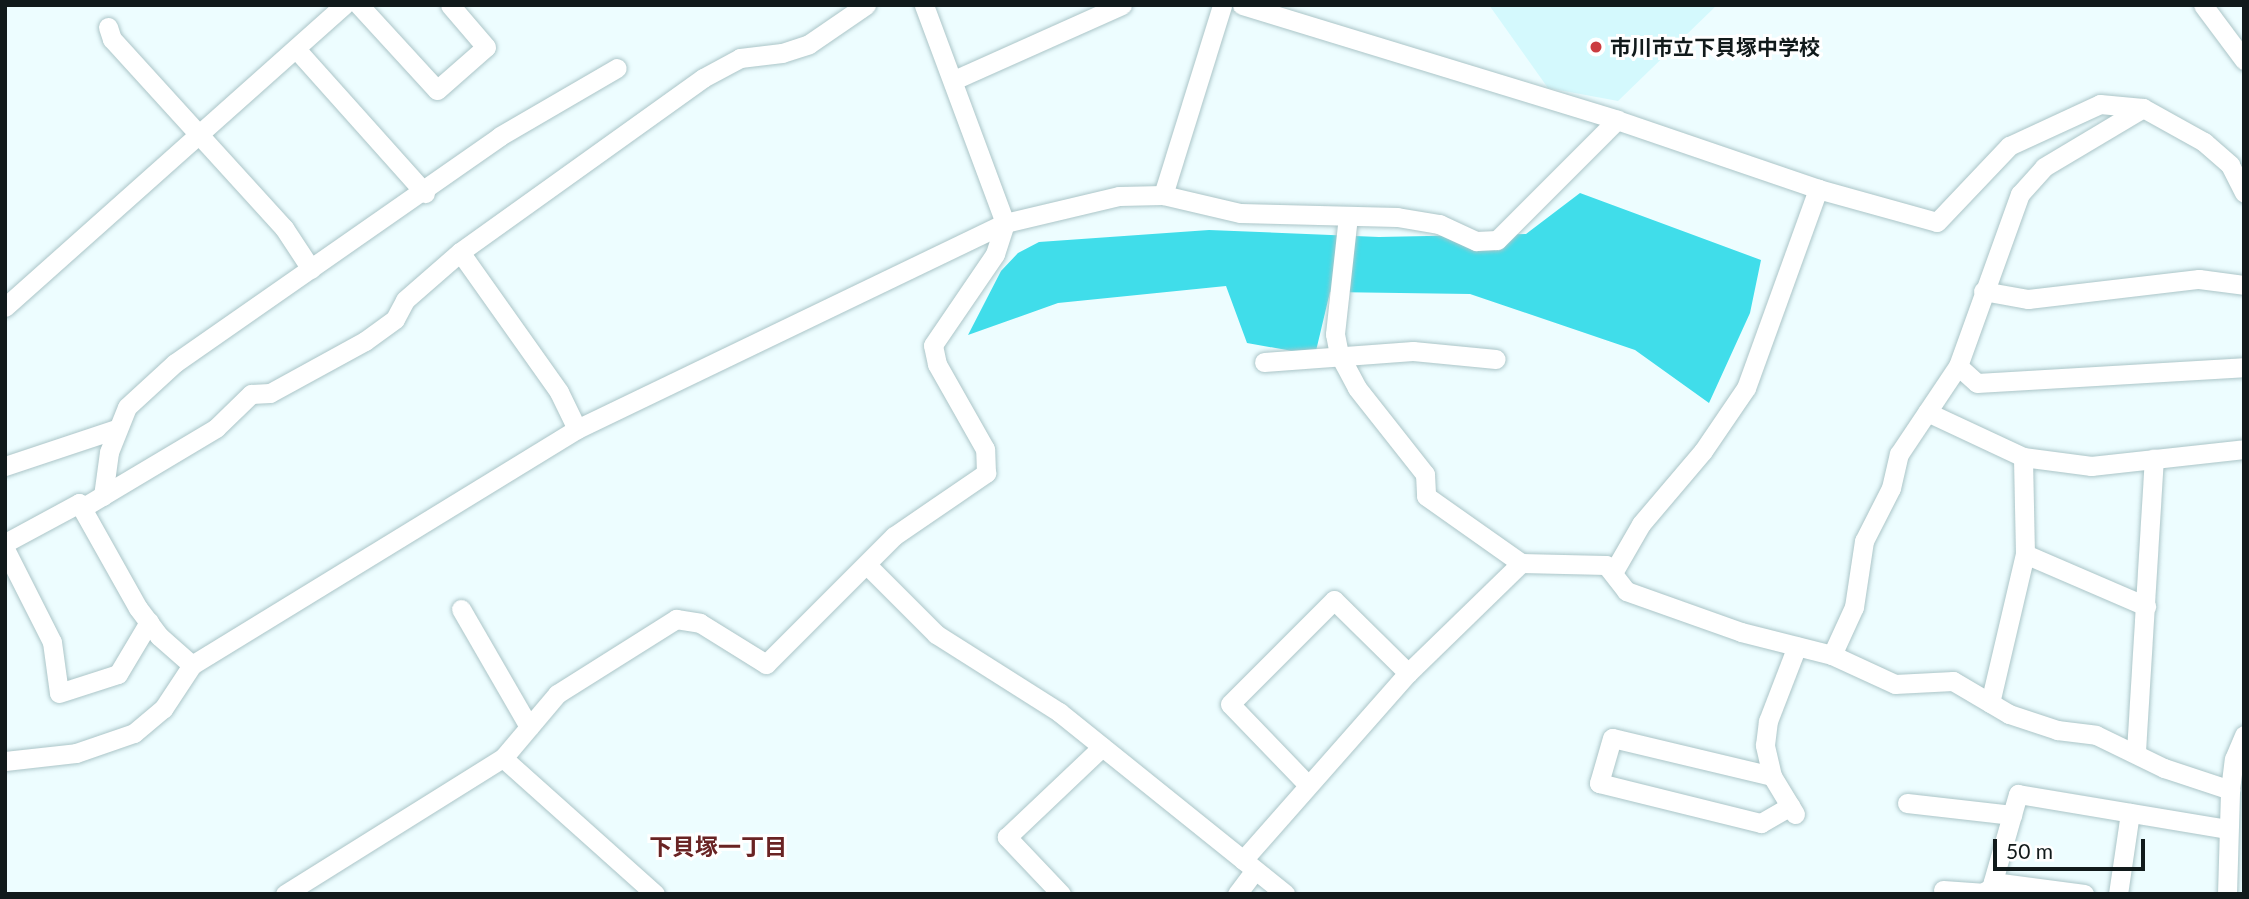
<!DOCTYPE html>
<html>
<head>
<meta charset="utf-8">
<style>
  body { margin:0 }
  #map { position:relative; width:2249px; height:899px; overflow:hidden; background:#edfdff; font-family:Lato,"Noto Sans JP",sans-serif }
  div>[style] { position:absolute }
  .built>* { inset:0; background:#d4f9fd }
  .forest>* { inset:0; background:#40ddea }
  .roads { filter:drop-shadow(0 0 2px #abc5c8) drop-shadow(0 0 2px #abc5c8) }
  .minor>* { height:19px; margin:-9.5px; padding:0 9.5px; transform-origin:9.5px; border-radius:9.5px; background:#fff }
  .dots>* { width:19px; height:19px; translate:-50% -50%; box-sizing:border-box; border:4px solid #fff; border-radius:50% }
  span { translate:-50% -50%; white-space:nowrap; text-align:center; line-height:1.15; -webkit-text-stroke:6px #fff; paint-order:stroke }
  .poi-label { font-size:21px; color:#111a1b; font-weight:700 }
  .left { translate:0 -50%; text-align:left }
  .neighbourhood-label { font-size:23px; color:#692323; font-weight:700 }
  .frame { position:absolute; inset:0; border:7px solid #111a1b; pointer-events:none }
  .scale { position:absolute; left:1993px; top:839px; width:152px; height:32px; box-sizing:border-box; border:4px solid #111a1b; border-top:0; padding-left:9px; font-size:21px; line-height:24px; white-space:nowrap; color:#111a1b; -webkit-text-stroke:5px #fff; paint-order:stroke }
</style>
</head>
<body>
<div id="map">
  <div class="built">
    <i style="clip-path:polygon(1489px 5px,1717px 5px,1618px 101px,1548px 88px)"></i>
  </div>
  <div class="forest">
    <i style="clip-path:polygon(1580px 193px,1761px 260px,1750px 313px,1709px 403px,1635px 350px,1470px 294px,1330px 292px,1315px 355px,1247px 343px,1226px 286px,1058px 303px,968px 335px,1001px 271px,1018px 253px,1039px 242px,1209px 230px,1379px 237px,1526px 234px)"></i>
  </div>
  <div class="roads">
    <div class="minor">
      <i style="left:359px;top:5px;width:115px;rotate:47.5deg"></i>
      <i style="left:437px;top:90px;width:65px;rotate:-41.3deg"></i>
      <i style="left:486px;top:47px;width:55px;rotate:-130.6deg"></i>
      <i style="left:1242px;top:5px;width:392px;rotate:17deg"></i>
      <i style="left:1617px;top:120px;width:213px;rotate:18.9deg"></i>
      <i style="left:1818px;top:189px;width:123px;rotate:15.5deg"></i>
      <i style="left:1937px;top:222px;width:105px;rotate:-46.5deg"></i>
      <i style="left:2009px;top:146px;width:100px;rotate:-24.8deg"></i>
      <i style="left:2100px;top:104px;width:43px;rotate:5.3deg"></i>
      <i style="left:2143px;top:108px;width:70px;rotate:29.1deg"></i>
      <i style="left:2204px;top:142px;width:35px;rotate:41deg"></i>
      <i style="left:2230px;top:165px;width:31px;rotate:63deg"></i>
      <i style="left:2203px;top:5px;width:69px;rotate:53.3deg"></i>
      <i style="left:108px;top:27px;width:13px;rotate:72deg"></i>
      <i style="left:112px;top:39px;width:256px;rotate:47.7deg"></i>
      <i style="left:284px;top:228px;width:49px;rotate:56.6deg"></i>
      <i style="left:297px;top:50px;width:192px;rotate:48.2deg"></i>
      <i style="left:954px;top:80px;width:184px;rotate:-24.1deg"></i>
      <i style="left:1163px;top:195px;width:199px;rotate:-72.7deg"></i>
      <i style="left:1348px;top:216px;width:119px;rotate:96.3deg"></i>
      <i style="left:1335px;top:334px;width:20px;rotate:79deg"></i>
      <i style="left:1339px;top:354px;width:38px;rotate:62deg"></i>
      <i style="left:1357px;top:388px;width:110px;rotate:51.7deg"></i>
      <i style="left:1425px;top:474px;width:22px;rotate:87deg"></i>
      <i style="left:1426px;top:496px;width:116px;rotate:35.2deg"></i>
      <i style="left:1521px;top:563px;width:85px;rotate:1.3deg"></i>
      <i style="left:1606px;top:565px;width:33px;rotate:52deg"></i>
      <i style="left:1626px;top:591px;width:122px;rotate:19.6deg"></i>
      <i style="left:1741px;top:632px;width:94px;rotate:14.2deg"></i>
      <i style="left:1832px;top:655px;width:69px;rotate:24.7deg"></i>
      <i style="left:1895px;top:684px;width:58px;rotate:-3deg"></i>
      <i style="left:1953px;top:681px;width:65px;rotate:30.5deg"></i>
      <i style="left:2009px;top:714px;width:51px;rotate:18.4deg"></i>
      <i style="left:2057px;top:730px;width:39px;rotate:7deg"></i>
      <i style="left:2096px;top:735px;width:76px;rotate:25.9deg"></i>
      <i style="left:2164px;top:768px;width:70px;rotate:18.4deg"></i>
      <i style="left:460px;top:252px;width:171px;rotate:54.7deg"></i>
      <i style="left:559px;top:392px;width:41px;rotate:64.1deg"></i>
      <i style="left:1983px;top:291px;width:46px;rotate:10.1deg"></i>
      <i style="left:2028px;top:299px;width:172px;rotate:-6.7deg"></i>
      <i style="left:2199px;top:279px;width:45px;rotate:7.6deg"></i>
      <i style="left:5px;top:307px;width:454px;rotate:-41.7deg"></i>
      <i style="left:1264px;top:362px;width:149px;rotate:-4.2deg"></i>
      <i style="left:1413px;top:351px;width:83px;rotate:5.5deg"></i>
      <i style="left:1958px;top:366px;width:25px;rotate:42deg"></i>
      <i style="left:1977px;top:383px;width:267px;rotate:-3.4deg"></i>
      <i style="left:1927px;top:412px;width:106px;rotate:25.1deg"></i>
      <i style="left:2023px;top:457px;width:69px;rotate:7.5deg"></i>
      <i style="left:2091px;top:466px;width:154px;rotate:-6.3deg"></i>
      <i style="left:5px;top:466px;width:117px;rotate:-18.4deg"></i>
      <i style="left:103px;top:496px;width:44px;rotate:-82.2deg"></i>
      <i style="left:109px;top:452px;width:48px;rotate:-68.2deg"></i>
      <i style="left:127px;top:407px;width:65px;rotate:-42.5deg"></i>
      <i style="left:175px;top:363px;width:396px;rotate:-34.9deg"></i>
      <i style="left:500px;top:136px;width:135px;rotate:-30.2deg"></i>
      <i style="left:82px;top:508px;width:156px;rotate:-30.8deg"></i>
      <i style="left:216px;top:428px;width:49px;rotate:-44.2deg"></i>
      <i style="left:251px;top:394px;width:19px;rotate:-3deg"></i>
      <i style="left:270px;top:393px;width:108px;rotate:-28.7deg"></i>
      <i style="left:365px;top:341px;width:37px;rotate:-36deg"></i>
      <i style="left:395px;top:319px;width:21px;rotate:-62deg"></i>
      <i style="left:405px;top:300px;width:73px;rotate:-41.1deg"></i>
      <i style="left:460px;top:252px;width:299px;rotate:-35.6deg"></i>
      <i style="left:703px;top:78px;width:42px;rotate:-28.4deg"></i>
      <i style="left:740px;top:58px;width:42px;rotate:-6.8deg"></i>
      <i style="left:782px;top:53px;width:28px;rotate:-18deg"></i>
      <i style="left:809px;top:44px;width:69px;rotate:-34.4deg"></i>
      <i style="left:5px;top:543px;width:84px;rotate:-28.4deg"></i>
      <i style="left:79px;top:503px;width:120px;rotate:60.7deg"></i>
      <i style="left:138px;top:608px;width:35px;rotate:53deg"></i>
      <i style="left:159px;top:636px;width:44px;rotate:41.3deg"></i>
      <i style="left:5px;top:549px;width:104px;rotate:63.2deg"></i>
      <i style="left:52px;top:642px;width:51px;rotate:82.2deg"></i>
      <i style="left:59px;top:693px;width:62px;rotate:-17.9deg"></i>
      <i style="left:118px;top:674px;width:61px;rotate:-59.2deg"></i>
      <i style="left:2025px;top:554px;width:132px;rotate:23.3deg"></i>
      <i style="left:867px;top:565px;width:98px;rotate:45deg"></i>
      <i style="left:936px;top:634px;width:146px;rotate:32.4deg"></i>
      <i style="left:1059px;top:712px;width:290px;rotate:38.8deg"></i>
      <i style="left:1614px;top:571px;width:54px;rotate:-60.1deg"></i>
      <i style="left:1641px;top:524px;width:96px;rotate:-49.7deg"></i>
      <i style="left:1703px;top:451px;width:76px;rotate:-55.7deg"></i>
      <i style="left:1746px;top:388px;width:212px;rotate:-70.1deg"></i>
      <i style="left:461px;top:609px;width:136px;rotate:60deg"></i>
      <i style="left:1832px;top:655px;width:53px;rotate:-65.4deg"></i>
      <i style="left:1854px;top:607px;width:67px;rotate:-81.4deg"></i>
      <i style="left:1864px;top:541px;width:59px;rotate:-63deg"></i>
      <i style="left:1891px;top:488px;width:35px;rotate:-77deg"></i>
      <i style="left:1899px;top:454px;width:106px;rotate:-56.2deg"></i>
      <i style="left:1958px;top:366px;width:183px;rotate:-70.2deg"></i>
      <i style="left:2020px;top:194px;width:36px;rotate:-48deg"></i>
      <i style="left:2044px;top:167px;width:115px;rotate:-30.8deg"></i>
      <i style="left:1990px;top:703px;width:153px;rotate:-76.8deg"></i>
      <i style="left:2025px;top:554px;width:97px;rotate:-91.2deg"></i>
      <i style="left:2136px;top:751px;width:293px;rotate:-86.5deg"></i>
      <i style="left:503px;top:758px;width:204px;rotate:41.8deg"></i>
      <i style="left:5px;top:761px;width:71px;rotate:-6.4deg"></i>
      <i style="left:76px;top:753px;width:61px;rotate:-19deg"></i>
      <i style="left:134px;top:733px;width:38px;rotate:-40deg"></i>
      <i style="left:163px;top:709px;width:53px;rotate:-56.6deg"></i>
      <i style="left:192px;top:665px;width:452px;rotate:-31.5deg"></i>
      <i style="left:577px;top:429px;width:475px;rotate:-25.7deg"></i>
      <i style="left:1005px;top:223px;width:117px;rotate:-13.3deg"></i>
      <i style="left:1119px;top:196px;width:44px;rotate:-1.3deg"></i>
      <i style="left:1163px;top:195px;width:79px;rotate:13.2deg"></i>
      <i style="left:1240px;top:213px;width:157px;rotate:1.5deg"></i>
      <i style="left:1397px;top:217px;width:43px;rotate:9.5deg"></i>
      <i style="left:1439px;top:224px;width:41px;rotate:24.7deg"></i>
      <i style="left:1476px;top:241px;width:21px;rotate:-3deg"></i>
      <i style="left:1497px;top:240px;width:170px;rotate:-45deg"></i>
      <i style="left:1772px;top:776px;width:164px;rotate:-166.6deg"></i>
      <i style="left:1612px;top:738px;width:47px;rotate:106.1deg"></i>
      <i style="left:1599px;top:783px;width:167px;rotate:13.9deg"></i>
      <i style="left:1761px;top:823px;width:34px;rotate:-30deg"></i>
      <i style="left:1308px;top:785px;width:112px;rotate:-133.9deg"></i>
      <i style="left:1230px;top:704px;width:147px;rotate:-45deg"></i>
      <i style="left:1334px;top:600px;width:104px;rotate:44.6deg"></i>
      <i style="left:1907px;top:803px;width:106px;rotate:6.5deg"></i>
      <i style="left:1795px;top:814px;width:44px;rotate:-121.2deg"></i>
      <i style="left:1772px;top:776px;width:32px;rotate:-103deg"></i>
      <i style="left:1765px;top:745px;width:24px;rotate:-83deg"></i>
      <i style="left:1768px;top:721px;width:80px;rotate:-68.9deg"></i>
      <i style="left:1243px;top:860px;width:249px;rotate:-48.6deg"></i>
      <i style="left:1408px;top:673px;width:158px;rotate:-44.2deg"></i>
      <i style="left:1993px;top:882px;width:92px;rotate:7.5deg"></i>
      <i style="left:1943px;top:890px;width:39px;rotate:4deg"></i>
      <i style="left:1982px;top:893px;width:10px;rotate:-29deg"></i>
      <i style="left:1991px;top:888px;width:98px;rotate:-74deg"></i>
      <i style="left:2018px;top:794px;width:213px;rotate:9.5deg"></i>
      <i style="left:285px;top:894px;width:257px;rotate:-32deg"></i>
      <i style="left:503px;top:758px;width:84px;rotate:-49.8deg"></i>
      <i style="left:557px;top:694px;width:141px;rotate:-32.2deg"></i>
      <i style="left:676px;top:619px;width:24px;rotate:9deg"></i>
      <i style="left:700px;top:623px;width:78px;rotate:31.8deg"></i>
      <i style="left:766px;top:664px;width:181px;rotate:-45deg"></i>
      <i style="left:894px;top:536px;width:112px;rotate:-34.4deg"></i>
      <i style="left:986px;top:473px;width:24px;rotate:-92deg"></i>
      <i style="left:985px;top:449px;width:98px;rotate:-119.5deg"></i>
      <i style="left:937px;top:364px;width:19px;rotate:-102deg"></i>
      <i style="left:933px;top:345px;width:110px;rotate:-55.7deg"></i>
      <i style="left:995px;top:254px;width:33px;rotate:-72deg"></i>
      <i style="left:1005px;top:223px;width:233px;rotate:-110.4deg"></i>
      <i style="left:1061px;top:894px;width:79px;rotate:-133.5deg"></i>
      <i style="left:1007px;top:837px;width:131px;rotate:-43.5deg"></i>
      <i style="left:1237px;top:894px;width:30px;rotate:-53deg"></i>
      <i style="left:2118px;top:894px;width:82px;rotate:-81.6deg"></i>
      <i style="left:2227px;top:894px;width:104px;rotate:-88.3deg"></i>
      <i style="left:2230px;top:790px;width:31px;rotate:-83deg"></i>
      <i style="left:2234px;top:759px;width:26px;rotate:-67deg"></i>
    </div>
  </div>
  <div class="dots">
    <i style="left:1596px;top:47px;background:#cb3c40"></i>
  </div>
  <div class="poi-label">
    <span class="left" style="left:1610px;top:47px">市川市立下貝塚中学校</span>
  </div>
  <div class="neighbourhood-label">
    <span style="left:718px;top:846px">下貝塚一丁目</span>
  </div>
  <div class="frame"></div>
  <div class="scale">50 m</div>
</div>
</body>
</html>
